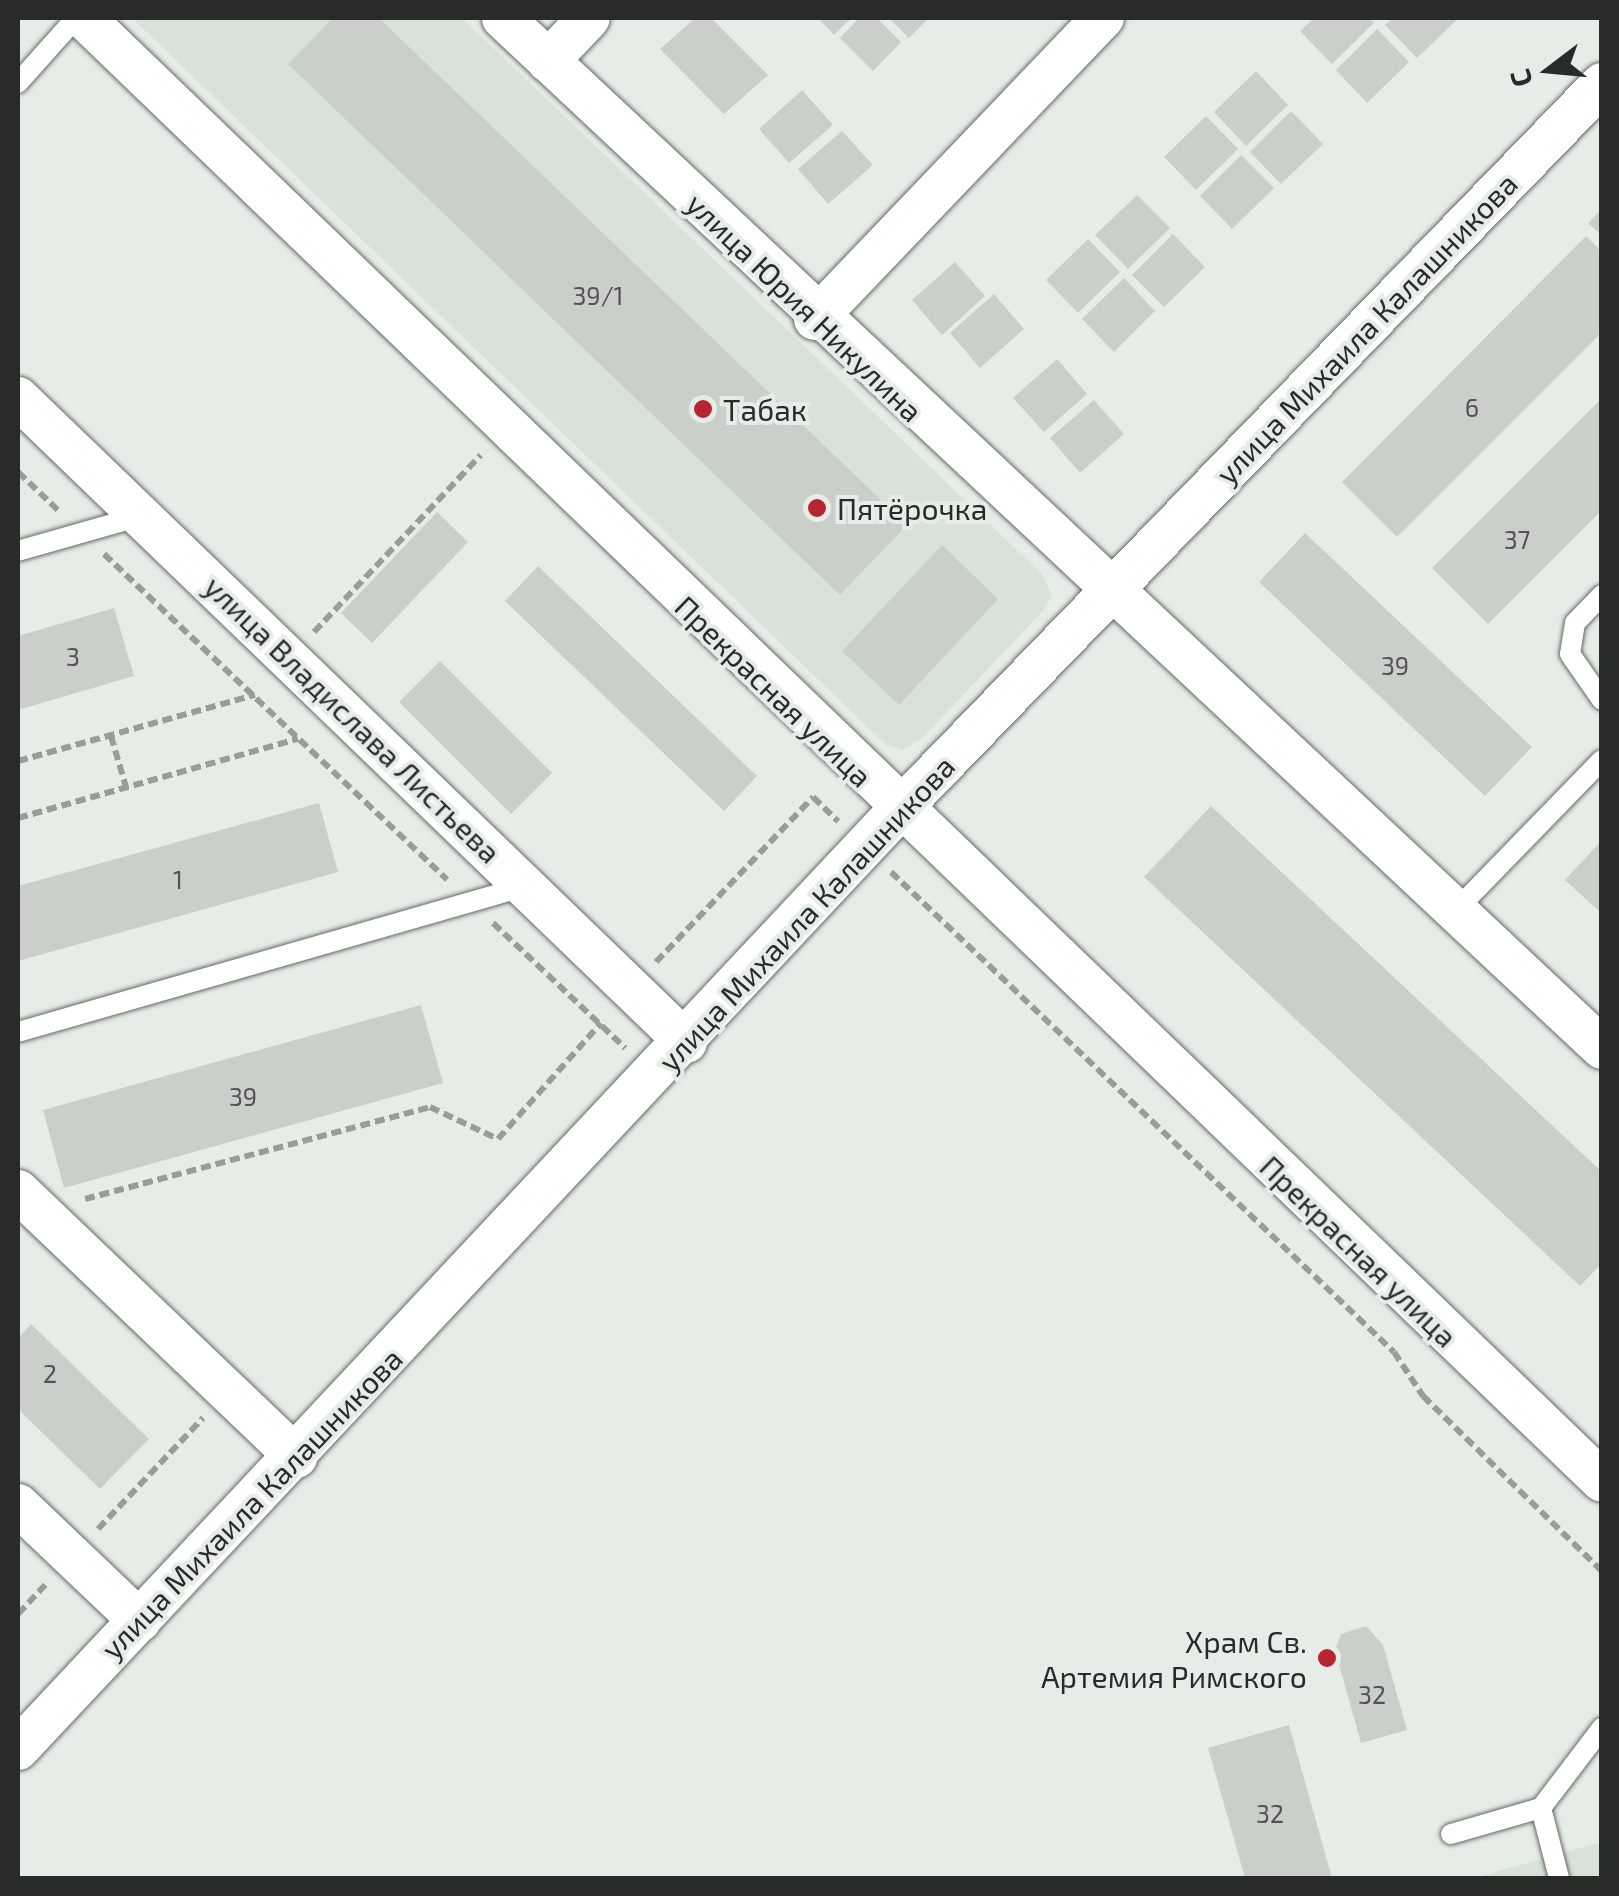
<!DOCTYPE html>
<html>
<head>
<meta charset="utf-8">
<style>
  body { margin:0 }
  #map { position:relative; width:1619px; height:1896px; overflow:hidden; background:#e6ede7; font-family:"Exo 2",sans-serif }
  div>[style] { position:absolute }
  .built>* { inset:0; background:#d7e3d8 }
  .building>* { inset:0; background:#cacfca }
  .path>* { height:6px; margin-top:-3px; transform-origin:0; background:repeating-linear-gradient(90deg,#989d98 0 10px,transparent 0 15px) }
  .roads { filter:drop-shadow(0 0 2px #656a65) drop-shadow(0 0 2px #656a65) }
  .lane>* { height:20px; margin:-10px; padding:0 10px; transform-origin:10px; border-radius:10px; background:#fff }
  .street>* { height:42px; margin:-21px; padding:0 21px; transform-origin:21px; border-radius:21px; background:#fff }
  .dots>* { width:28px; height:28px; translate:-50% -50%; box-sizing:border-box; border:5px solid #e6ede7; border-radius:50% }
  span { translate:-50% -50%; white-space:nowrap; text-align:center; line-height:1.15; -webkit-text-stroke:8px #e6ede7; paint-order:stroke }
  .number-label { font-size:25px; color:#515451 }
  .number-label span { -webkit-text-stroke-width:0 }
  .street-label { font-size:30px; color:#292b29 }
  .poi-label { font-size:30px; color:#292b29 }
  .left { translate:0 -50%; text-align:left }
  .right { translate:-100% -50%; text-align:right }
  .frame { position:absolute; inset:0; border:20px solid #292b29; pointer-events:none }
  .north { position:absolute; left:1499px; top:20px; width:100px; height:100px; -webkit-text-stroke:8px #e6ede7; paint-order:stroke; rotate:254deg; font-size:28px; font-weight:700; line-height:40px; text-align:center; color:#292b29 }
  .north::after { content:''; display:block; margin:auto; width:35px; height:45px; background:#292b29; clip-path:polygon(50% 0,100% 100%,50% 72%,0 100%) }
</style>
</head>
<body>
<div id="map">
  <div class="built">
    <i style="clip-path:polygon(132px 18px,462px 18px,1042px 574px,1052px 595px,1043px 611px,923px 737px,903px 750px,885px 744px)"></i>
    <i style="clip-path:polygon(1601px 1842px,1601px 1878px,1474px 1878px,1556px 1855px)"></i>
  </div>
  <div class="building">
    <i style="clip-path:polygon(333px 18px,379px 18px,907px 525px,840px 595px,288px 64px)"></i>
    <i style="clip-path:polygon(695px 18px,711px 18px,768px 75px,724px 114px,660px 49px)"></i>
    <i style="clip-path:polygon(818px 18px,851px 18px,834px 35px)"></i>
    <i style="clip-path:polygon(859px 18px,877px 18px,901px 42px,873px 71px,840px 38px)"></i>
    <i style="clip-path:polygon(889px 18px,929px 18px,909px 38px)"></i>
    <i style="clip-path:polygon(1314px 18px,1368px 18px,1374px 23px,1332px 64px,1300px 31px)"></i>
    <i style="clip-path:polygon(1393px 18px,1459px 18px,1417px 58px,1385px 25px)"></i>
    <i style="clip-path:polygon(1377px 29px,1409px 62px,1367px 103px,1336px 70px)"></i>
    <i style="clip-path:polygon(1256px 71px,1288px 105px,1246px 146px,1214px 112px)"></i>
    <i style="clip-path:polygon(802px 90px,833px 125px,789px 163px,759px 129px)"></i>
    <i style="clip-path:polygon(1291px 111px,1323px 144px,1281px 184px,1250px 152px)"></i>
    <i style="clip-path:polygon(1206px 116px,1238px 149px,1196px 190px,1164px 157px)"></i>
    <i style="clip-path:polygon(842px 131px,873px 165px,828px 204px,798px 169px)"></i>
    <i style="clip-path:polygon(1241px 155px,1274px 188px,1232px 229px,1200px 196px)"></i>
    <i style="clip-path:polygon(1137px 195px,1170px 228px,1128px 269px,1095px 235px)"></i>
    <i style="clip-path:polygon(1602px 209px,1602px 236px,1588px 223px)"></i>
    <i style="clip-path:polygon(1173px 234px,1205px 267px,1164px 307px,1132px 275px)"></i>
    <i style="clip-path:polygon(1586px 236px,1602px 252px,1602px 332px,1397px 537px,1342px 482px)"></i>
    <i style="clip-path:polygon(1088px 239px,1120px 272px,1078px 313px,1046px 280px)"></i>
    <i style="clip-path:polygon(955px 262px,985px 296px,942px 335px,912px 300px)"></i>
    <i style="clip-path:polygon(1124px 278px,1155px 311px,1114px 352px,1082px 319px)"></i>
    <i style="clip-path:polygon(994px 294px,1024px 329px,980px 368px,950px 333px)"></i>
    <i style="clip-path:polygon(1057px 359px,1087px 394px,1044px 432px,1013px 398px)"></i>
    <i style="clip-path:polygon(1602px 398px,1602px 510px,1488px 624px,1432px 568px)"></i>
    <i style="clip-path:polygon(1094px 400px,1124px 434px,1080px 473px,1050px 438px)"></i>
    <i style="clip-path:polygon(437px 512px,468px 542px,372px 643px,341px 613px)"></i>
    <i style="clip-path:polygon(1305px 533px,1532px 747px,1485px 796px,1259px 582px)"></i>
    <i style="clip-path:polygon(942px 545px,998px 599px,899px 705px,842px 651px)"></i>
    <i style="clip-path:polygon(538px 566px,757px 776px,724px 811px,505px 601px)"></i>
    <i style="clip-path:polygon(114px 608px,134px 676px,18px 710px,18px 636px)"></i>
    <i style="clip-path:polygon(440px 661px,552px 773px,511px 814px,399px 702px)"></i>
    <i style="clip-path:polygon(319px 803px,338px 872px,18px 961px,18px 886px)"></i>
    <i style="clip-path:polygon(1211px 806px,1602px 1172px,1602px 1263px,1580px 1286px,1144px 877px)"></i>
    <i style="clip-path:polygon(1602px 840px,1602px 914px,1565px 880px)"></i>
    <i style="clip-path:polygon(421px 1005px,443px 1083px,64px 1188px,43px 1110px)"></i>
    <i style="clip-path:polygon(31px 1324px,149px 1439px,100px 1489px,18px 1409px,18px 1338px)"></i>
    <i style="clip-path:polygon(1366px 1626px,1383px 1645px,1407px 1730px,1361px 1743px,1335px 1650px,1341px 1634px)"></i>
    <i style="clip-path:polygon(1289px 1725px,1332px 1878px,1245px 1878px,1208px 1748px)"></i>
  </div>
  <div class="path">
    <i style="left:18px;top:472px;width:57px;rotate:43.6deg"></i>
    <i style="left:104px;top:554px;width:473px;rotate:43.5deg"></i>
    <i style="left:314px;top:632px;width:243px;rotate:-46.7deg"></i>
    <i style="left:111px;top:736px;width:53px;rotate:73.6deg"></i>
    <i style="left:18px;top:761px;width:246px;rotate:-15.6deg"></i>
    <i style="left:18px;top:818px;width:291px;rotate:-15.8deg"></i>
    <i style="left:891px;top:872px;width:695px;rotate:43.66deg"></i>
    <i style="left:1394px;top:1352px;width:53px;rotate:56.6deg"></i>
    <i style="left:1423px;top:1396px;width:250px;rotate:44.4deg"></i>
    <i style="left:493px;top:923px;width:182px;rotate:43.4deg"></i>
    <i style="left:656px;top:962px;width:228px;rotate:-46.4deg"></i>
    <i style="left:813px;top:797px;width:35px;rotate:44deg"></i>
    <i style="left:85px;top:1199px;width:357px;rotate:-14.9deg"></i>
    <i style="left:430px;top:1107px;width:75px;rotate:25.2deg"></i>
    <i style="left:498px;top:1139px;width:155px;rotate:-48.4deg"></i>
    <i style="left:98px;top:1529px;width:153px;rotate:-46.6deg"></i>
    <i style="left:18px;top:1614px;width:40px;rotate:-47deg"></i>
  </div>
  <div class="roads">
    <div class="lane">
      <i style="left:18px;top:83px;width:87px;rotate:-48.3deg"></i>
      <i style="left:18px;top:551px;width:128px;rotate:-15.9deg"></i>
      <i style="left:1602px;top:595px;width:39px;rotate:134deg"></i>
      <i style="left:1575px;top:623px;width:31px;rotate:99deg"></i>
      <i style="left:1570px;top:654px;width:56px;rotate:55.2deg"></i>
      <i style="left:1456px;top:910px;width:209px;rotate:-45.8deg"></i>
      <i style="left:18px;top:1032px;width:529px;rotate:-16.03deg"></i>
      <i style="left:1451px;top:1834px;width:94px;rotate:-16.1deg"></i>
      <i style="left:1559px;top:1878px;width:72px;rotate:-104.4deg"></i>
      <i style="left:1541px;top:1808px;width:101px;rotate:-52.7deg"></i>
    </div>
    <div class="street">
      <i style="left:84px;top:18px;width:2108px;rotate:43.94deg"></i>
      <i style="left:503px;top:18px;width:1506px;rotate:43.14deg"></i>
      <i style="left:548px;top:61px;width:59px;rotate:-46.4deg"></i>
      <i style="left:815px;top:319px;width:417px;rotate:-46.3deg"></i>
      <i style="left:18px;top:398px;width:928px;rotate:43.95deg"></i>
      <i style="left:18px;top:1191px;width:385px;rotate:43.7deg"></i>
      <i style="left:18px;top:1505px;width:168px;rotate:43.6deg"></i>
      <i style="left:18px;top:1749px;width:1286px;rotate:-46.83deg"></i>
      <i style="left:898px;top:811px;width:1012px;rotate:-45.92deg"></i>
    </div>
  </div>
  <div class="dots">
    <i style="left:703px;top:409px;background:#b62532"></i>
    <i style="left:817px;top:508px;background:#b62532"></i>
    <i style="left:1327px;top:1658px;background:#b62532"></i>
  </div>
  <div class="number-label">
    <span style="left:598px;top:295px">39/1</span>
    <span style="left:1472px;top:407px">6</span>
    <span style="left:1517px;top:539px">37</span>
    <span style="left:73px;top:656px">3</span>
    <span style="left:1395px;top:665px">39</span>
    <span style="left:178px;top:879px">1</span>
    <span style="left:243px;top:1096px">39</span>
    <span style="left:50px;top:1373px">2</span>
    <span style="left:1372px;top:1694px">32</span>
    <span style="left:1270px;top:1813px">32</span>
  </div>
  <div class="street-label">
    <span style="left:805px;top:307px;rotate:44deg">улица Юрия Никулина</span>
    <span style="left:1366px;top:328px;rotate:-46deg">улица Михаила Калашникова</span>
    <span style="left:774px;top:691px;rotate:44deg">Прекрасная улица</span>
    <span style="left:353px;top:719px;rotate:44deg">улица Владислава Листьева</span>
    <span style="left:806px;top:913px;rotate:-47deg">улица Михаила Калашникова</span>
    <span style="left:1359px;top:1251px;rotate:44deg">Прекрасная улица</span>
    <span style="left:251px;top:1503px;rotate:-46deg">улица Михаила Калашникова</span>
  </div>
  <div class="poi-label">
    <span class="left" style="left:723px;top:409px">Табак</span>
    <span class="left" style="left:837px;top:508px">Пятёрочка</span>
    <span class="right" style="left:1307px;top:1658px">Храм Св.<br>Артемия Римского</span>
  </div>
  <div class="frame"></div>
  <div class="north">С</div>
</div>
</body>
</html>
